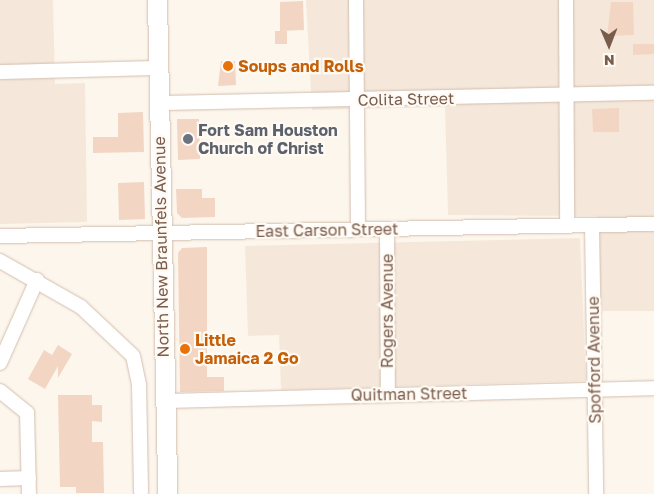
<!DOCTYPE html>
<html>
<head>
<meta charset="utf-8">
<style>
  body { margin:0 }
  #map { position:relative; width:654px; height:494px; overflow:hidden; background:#fdf6ec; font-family:"Golos Text",sans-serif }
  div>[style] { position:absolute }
  .residential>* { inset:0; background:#f5e8da }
  .building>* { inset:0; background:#f3d5c3 }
  .roads { filter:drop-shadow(0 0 1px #d1beb0) drop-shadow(0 0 1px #d1beb0) }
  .street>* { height:14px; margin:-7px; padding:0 7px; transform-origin:7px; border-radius:7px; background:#fff }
  .secondary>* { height:19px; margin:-9.5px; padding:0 9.5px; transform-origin:9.5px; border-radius:9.5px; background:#fff }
  .dots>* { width:14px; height:14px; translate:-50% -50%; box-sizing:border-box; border:2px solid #fffaf3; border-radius:50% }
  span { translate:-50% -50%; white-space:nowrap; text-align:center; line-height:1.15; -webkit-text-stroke:4.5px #fffaf3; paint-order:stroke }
  .food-label { font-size:16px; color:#c56008; font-weight:700 }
  .left { translate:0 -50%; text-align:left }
  .street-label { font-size:16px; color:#7a5c4d }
  .worship-label { font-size:16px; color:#5b616d; font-weight:700 }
  .north { position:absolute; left:584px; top:20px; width:50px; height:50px; -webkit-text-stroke:4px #fffaf3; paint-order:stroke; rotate:179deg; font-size:14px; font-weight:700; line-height:20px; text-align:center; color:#7a5c4d }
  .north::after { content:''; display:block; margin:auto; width:18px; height:22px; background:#7a5c4d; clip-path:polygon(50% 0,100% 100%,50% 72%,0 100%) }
</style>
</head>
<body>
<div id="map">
  <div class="residential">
    <i style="clip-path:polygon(0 0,53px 0,55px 84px,85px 83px,87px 222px,0 224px)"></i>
    <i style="clip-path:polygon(306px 0,654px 0,654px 311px,602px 311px,597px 216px,448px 215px,445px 107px,312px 110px)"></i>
    <i style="clip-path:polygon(580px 238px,586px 381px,281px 390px,279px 335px,248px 336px,245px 246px)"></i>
  </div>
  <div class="building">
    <i style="clip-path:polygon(303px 1px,304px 30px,280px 31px,280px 2px)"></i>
    <i style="clip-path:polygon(611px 2px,633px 2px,634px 35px,607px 36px)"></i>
    <i style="clip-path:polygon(275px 31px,287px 31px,287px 44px,275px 44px)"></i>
    <i style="clip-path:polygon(633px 44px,654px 44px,654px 54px,633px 55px)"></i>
    <i style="clip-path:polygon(221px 61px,235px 61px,236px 85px,218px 86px)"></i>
    <i style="clip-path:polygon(619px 108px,619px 132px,593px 132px,592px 109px)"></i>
    <i style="clip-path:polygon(143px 112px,144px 152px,93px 153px,93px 137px,118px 137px,118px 113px)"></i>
    <i style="clip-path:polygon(177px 119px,199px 119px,200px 159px,178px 160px)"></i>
    <i style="clip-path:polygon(144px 182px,145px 219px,119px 220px,118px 183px)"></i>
    <i style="clip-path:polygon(176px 189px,202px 189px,202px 198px,215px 198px,215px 217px,182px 218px,177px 213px)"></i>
    <i style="clip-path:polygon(207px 247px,207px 377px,224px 377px,224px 391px,180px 392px,178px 253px,182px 248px)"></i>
    <i style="clip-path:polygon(58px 345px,72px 354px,58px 378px,58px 366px,45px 389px,28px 379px,44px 350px,52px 355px)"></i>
    <i style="clip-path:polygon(58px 395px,92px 395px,92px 405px,102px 405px,102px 422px,92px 421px,92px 442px,103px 442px,104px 493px,76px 493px,76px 487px,60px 487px)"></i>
  </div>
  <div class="roads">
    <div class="street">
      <i style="left:356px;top:0;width:229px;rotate:89.5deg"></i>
      <i style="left:566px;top:0;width:226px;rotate:89.7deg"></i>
      <i style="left:0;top:72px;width:158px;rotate:-1.5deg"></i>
      <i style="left:159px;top:103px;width:495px;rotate:-1.2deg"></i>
      <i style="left:592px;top:225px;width:269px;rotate:89.1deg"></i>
      <i style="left:387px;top:229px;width:165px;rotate:89.7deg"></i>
      <i style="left:0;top:236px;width:654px;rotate:-1.05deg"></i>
      <i style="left:0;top:261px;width:93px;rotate:29.6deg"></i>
      <i style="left:81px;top:307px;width:71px;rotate:43.3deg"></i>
      <i style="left:133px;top:356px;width:30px;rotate:78deg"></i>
      <i style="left:139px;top:385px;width:107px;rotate:88.9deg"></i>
      <i style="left:0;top:363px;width:91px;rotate:-66deg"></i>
      <i style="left:0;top:391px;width:35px;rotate:39deg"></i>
      <i style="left:27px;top:413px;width:81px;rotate:88.6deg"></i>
      <i style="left:165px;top:401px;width:489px;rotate:-1.5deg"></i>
      <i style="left:0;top:479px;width:29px;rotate:-2deg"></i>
    </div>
    <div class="secondary">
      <i style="left:157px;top:0;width:494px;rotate:88.8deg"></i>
    </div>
  </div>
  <div class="dots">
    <i style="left:228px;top:66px;background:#e8710a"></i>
    <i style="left:188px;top:139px;background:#6b7280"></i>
    <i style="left:185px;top:349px;background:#e8710a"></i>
  </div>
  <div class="food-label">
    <span class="left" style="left:238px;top:66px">Soups and Rolls</span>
    <span class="left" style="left:195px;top:349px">Little<br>Jamaica 2 Go</span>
  </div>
  <div class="street-label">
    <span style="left:406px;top:99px;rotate:-1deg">Colita Street</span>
    <span style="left:327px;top:230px;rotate:-1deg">East Carson Street</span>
    <span style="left:161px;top:247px;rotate:-91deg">North New Braunfels Avenue</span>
    <span style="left:387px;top:311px;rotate:-90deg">Rogers Avenue</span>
    <span style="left:594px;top:360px;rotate:-91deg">Spofford Avenue</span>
    <span style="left:409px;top:394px;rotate:-1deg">Quitman Street</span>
  </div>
  <div class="worship-label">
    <span class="left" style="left:198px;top:139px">Fort Sam Houston<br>Church of Christ</span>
  </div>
  <div class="north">N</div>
</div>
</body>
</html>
